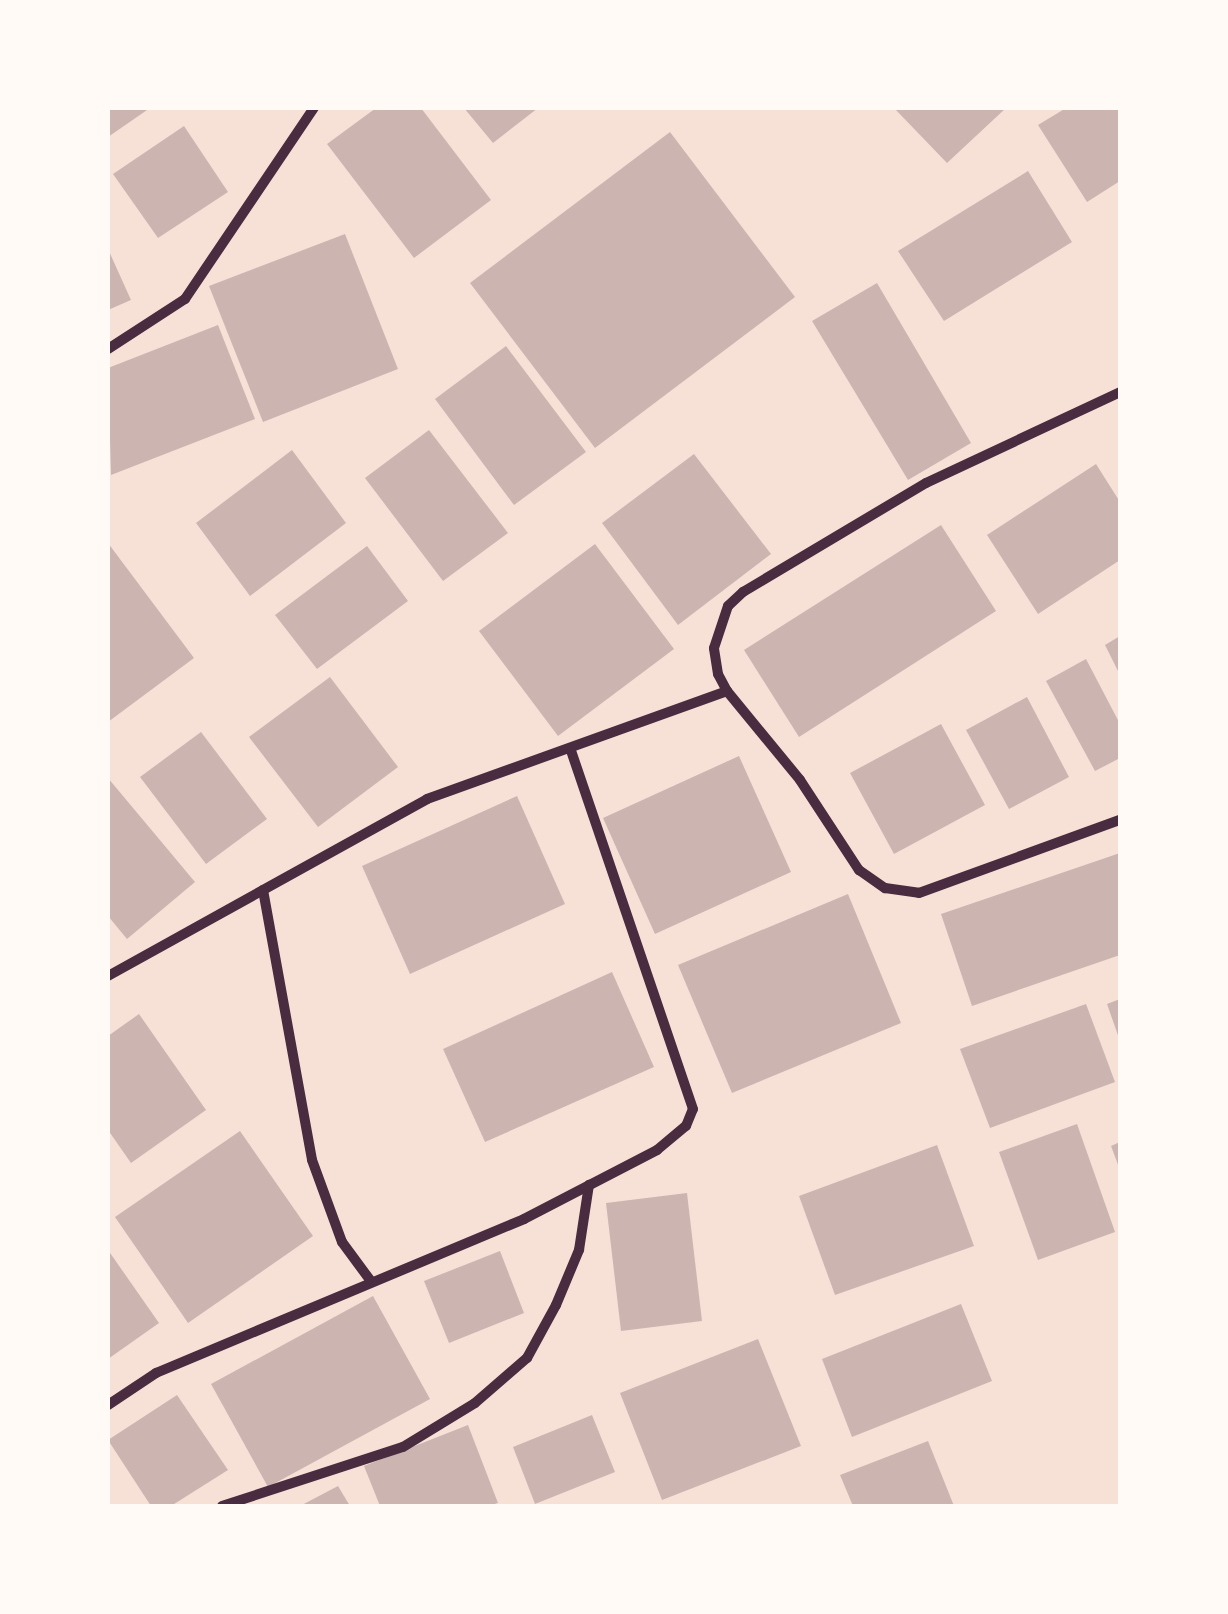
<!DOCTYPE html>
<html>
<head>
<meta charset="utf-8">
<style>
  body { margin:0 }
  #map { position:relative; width:1228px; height:1614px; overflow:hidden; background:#f7e1d7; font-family:"Noto Sans",sans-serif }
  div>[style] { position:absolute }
  .building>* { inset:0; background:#ccb4b1 }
  .minor>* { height:10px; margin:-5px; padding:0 5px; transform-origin:5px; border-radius:5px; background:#4a2c40 }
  span { translate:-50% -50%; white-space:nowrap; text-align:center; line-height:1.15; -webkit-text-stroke:9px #fffaf5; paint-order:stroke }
  .frame { position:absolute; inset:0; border:110px solid #fffaf5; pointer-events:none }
</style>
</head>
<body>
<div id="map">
  <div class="building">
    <i style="clip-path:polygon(108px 108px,150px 108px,108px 137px)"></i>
    <i style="clip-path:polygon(376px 108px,421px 108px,491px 200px,414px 258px,327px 144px)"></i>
    <i style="clip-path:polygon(464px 108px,538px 108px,493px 143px)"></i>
    <i style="clip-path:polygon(894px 108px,1006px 108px,947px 163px)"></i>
    <i style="clip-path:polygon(1066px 108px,1120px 108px,1120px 181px,1087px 202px,1038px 125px)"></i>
    <i style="clip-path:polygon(184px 126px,228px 192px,158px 238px,113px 174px)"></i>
    <i style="clip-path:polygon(670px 132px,795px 297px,595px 448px,470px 283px)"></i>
    <i style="clip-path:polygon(1028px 171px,1072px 242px,944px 321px,898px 251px)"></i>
    <i style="clip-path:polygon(345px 234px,398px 369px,263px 422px,209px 286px)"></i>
    <i style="clip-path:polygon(108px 249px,131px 300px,108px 310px)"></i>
    <i style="clip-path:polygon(877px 283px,971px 443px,908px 480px,812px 321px)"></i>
    <i style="clip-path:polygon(218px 325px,255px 419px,111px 475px,108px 368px)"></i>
    <i style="clip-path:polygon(506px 346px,586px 452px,514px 505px,435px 399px)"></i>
    <i style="clip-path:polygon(429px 430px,508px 533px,443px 581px,365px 478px)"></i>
    <i style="clip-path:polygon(292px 450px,346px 523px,250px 596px,196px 523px)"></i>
    <i style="clip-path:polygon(694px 454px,771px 554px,678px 625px,602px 523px)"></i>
    <i style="clip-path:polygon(1096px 464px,1120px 502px,1120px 560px,1038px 614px,987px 535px)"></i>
    <i style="clip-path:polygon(941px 525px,996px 611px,799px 737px,744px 650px)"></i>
    <i style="clip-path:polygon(108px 543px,194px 658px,108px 722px)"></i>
    <i style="clip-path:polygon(595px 544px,674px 649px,558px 736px,479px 631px)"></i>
    <i style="clip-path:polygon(367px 546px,408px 601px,317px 669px,275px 615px)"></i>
    <i style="clip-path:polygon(1120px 636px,1120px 675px,1105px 645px)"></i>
    <i style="clip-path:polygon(1086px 659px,1120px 724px,1120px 758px,1095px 771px,1046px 681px)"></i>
    <i style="clip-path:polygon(330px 677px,398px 767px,318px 827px,249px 737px)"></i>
    <i style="clip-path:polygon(1027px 697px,1069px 777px,1009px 809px,966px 730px)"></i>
    <i style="clip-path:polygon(941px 724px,985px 805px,894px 854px,850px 773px)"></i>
    <i style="clip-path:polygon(201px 732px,267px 819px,206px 864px,140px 777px)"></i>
    <i style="clip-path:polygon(739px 756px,791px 872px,655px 934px,603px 818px)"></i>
    <i style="clip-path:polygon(108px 778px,195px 882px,127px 939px,108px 916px)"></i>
    <i style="clip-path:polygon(517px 796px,565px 904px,410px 974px,362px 866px)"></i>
    <i style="clip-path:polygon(1120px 853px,1120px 955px,972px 1006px,941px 914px)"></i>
    <i style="clip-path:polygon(848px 894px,901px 1023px,732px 1093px,678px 965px)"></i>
    <i style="clip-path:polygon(612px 972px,654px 1067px,485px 1142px,443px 1049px)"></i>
    <i style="clip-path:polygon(1120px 999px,1120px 1041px,1107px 1004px)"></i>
    <i style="clip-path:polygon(1086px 1004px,1115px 1082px,990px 1128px,960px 1049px)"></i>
    <i style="clip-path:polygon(139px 1014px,206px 1110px,131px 1163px,108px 1130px,108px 1036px)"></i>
    <i style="clip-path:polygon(1077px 1124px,1115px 1232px,1038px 1260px,999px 1152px)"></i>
    <i style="clip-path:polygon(240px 1131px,313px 1236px,188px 1323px,115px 1217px)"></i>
    <i style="clip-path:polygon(1120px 1142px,1120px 1170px,1111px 1146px)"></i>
    <i style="clip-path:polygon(937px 1145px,974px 1246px,835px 1295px,799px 1196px)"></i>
    <i style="clip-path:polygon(687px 1193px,702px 1321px,621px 1331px,606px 1203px)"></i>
    <i style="clip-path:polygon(108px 1250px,159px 1323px,108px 1359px)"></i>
    <i style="clip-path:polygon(500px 1251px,524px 1313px,449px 1343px,424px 1281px)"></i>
    <i style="clip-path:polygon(373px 1296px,430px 1399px,268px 1487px,211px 1384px)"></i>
    <i style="clip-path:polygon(961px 1304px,992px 1381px,852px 1437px,822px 1359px)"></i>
    <i style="clip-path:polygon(758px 1339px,801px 1446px,662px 1500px,620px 1393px)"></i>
    <i style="clip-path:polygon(177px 1395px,228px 1470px,171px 1506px,151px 1506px,108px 1440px)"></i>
    <i style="clip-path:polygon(592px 1415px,615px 1472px,535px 1504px,513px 1447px)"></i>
    <i style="clip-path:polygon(468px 1425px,498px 1503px,488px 1506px,380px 1506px,364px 1466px)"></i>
    <i style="clip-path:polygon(928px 1441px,954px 1506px,853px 1506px,840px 1475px)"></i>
    <i style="clip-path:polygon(338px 1486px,350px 1506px,300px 1506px)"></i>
  </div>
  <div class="minor">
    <i style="left:108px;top:349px;width:92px;rotate:-33deg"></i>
    <i style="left:185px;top:299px;width:230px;rotate:-56deg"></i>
    <i style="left:727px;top:691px;width:19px;rotate:-118deg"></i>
    <i style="left:718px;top:674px;width:26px;rotate:-99deg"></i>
    <i style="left:714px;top:648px;width:44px;rotate:-71.6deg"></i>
    <i style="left:728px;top:606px;width:21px;rotate:-43deg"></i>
    <i style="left:743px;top:592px;width:213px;rotate:-30.8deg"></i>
    <i style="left:926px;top:483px;width:214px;rotate:-25.1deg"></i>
    <i style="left:263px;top:890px;width:274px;rotate:79.7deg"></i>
    <i style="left:312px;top:1160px;width:87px;rotate:69.9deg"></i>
    <i style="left:342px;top:1242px;width:47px;rotate:53.6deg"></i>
    <i style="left:108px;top:976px;width:365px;rotate:-29deg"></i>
    <i style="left:427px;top:799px;width:319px;rotate:-19.8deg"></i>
    <i style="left:727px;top:691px;width:115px;rotate:50.6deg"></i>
    <i style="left:800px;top:780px;width:108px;rotate:56.8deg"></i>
    <i style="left:859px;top:870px;width:32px;rotate:35deg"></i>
    <i style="left:885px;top:888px;width:34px;rotate:8deg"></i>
    <i style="left:919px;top:893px;width:214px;rotate:-20deg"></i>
    <i style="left:108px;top:1405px;width:58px;rotate:-33.7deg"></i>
    <i style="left:156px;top:1373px;width:399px;rotate:-22.7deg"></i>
    <i style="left:524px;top:1219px;width:150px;rotate:-27.4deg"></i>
    <i style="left:657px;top:1150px;width:38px;rotate:-40deg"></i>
    <i style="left:686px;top:1126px;width:18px;rotate:-68deg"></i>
    <i style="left:693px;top:1109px;width:378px;rotate:-108.8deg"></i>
    <i style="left:222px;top:1506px;width:190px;rotate:-18.1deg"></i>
    <i style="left:403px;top:1447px;width:84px;rotate:-31.4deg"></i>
    <i style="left:475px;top:1403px;width:69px;rotate:-40.9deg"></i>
    <i style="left:527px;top:1358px;width:60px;rotate:-61.3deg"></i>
    <i style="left:556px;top:1305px;width:60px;rotate:-67.3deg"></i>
    <i style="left:579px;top:1250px;width:66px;rotate:-81.3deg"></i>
  </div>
  <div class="frame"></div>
</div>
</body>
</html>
